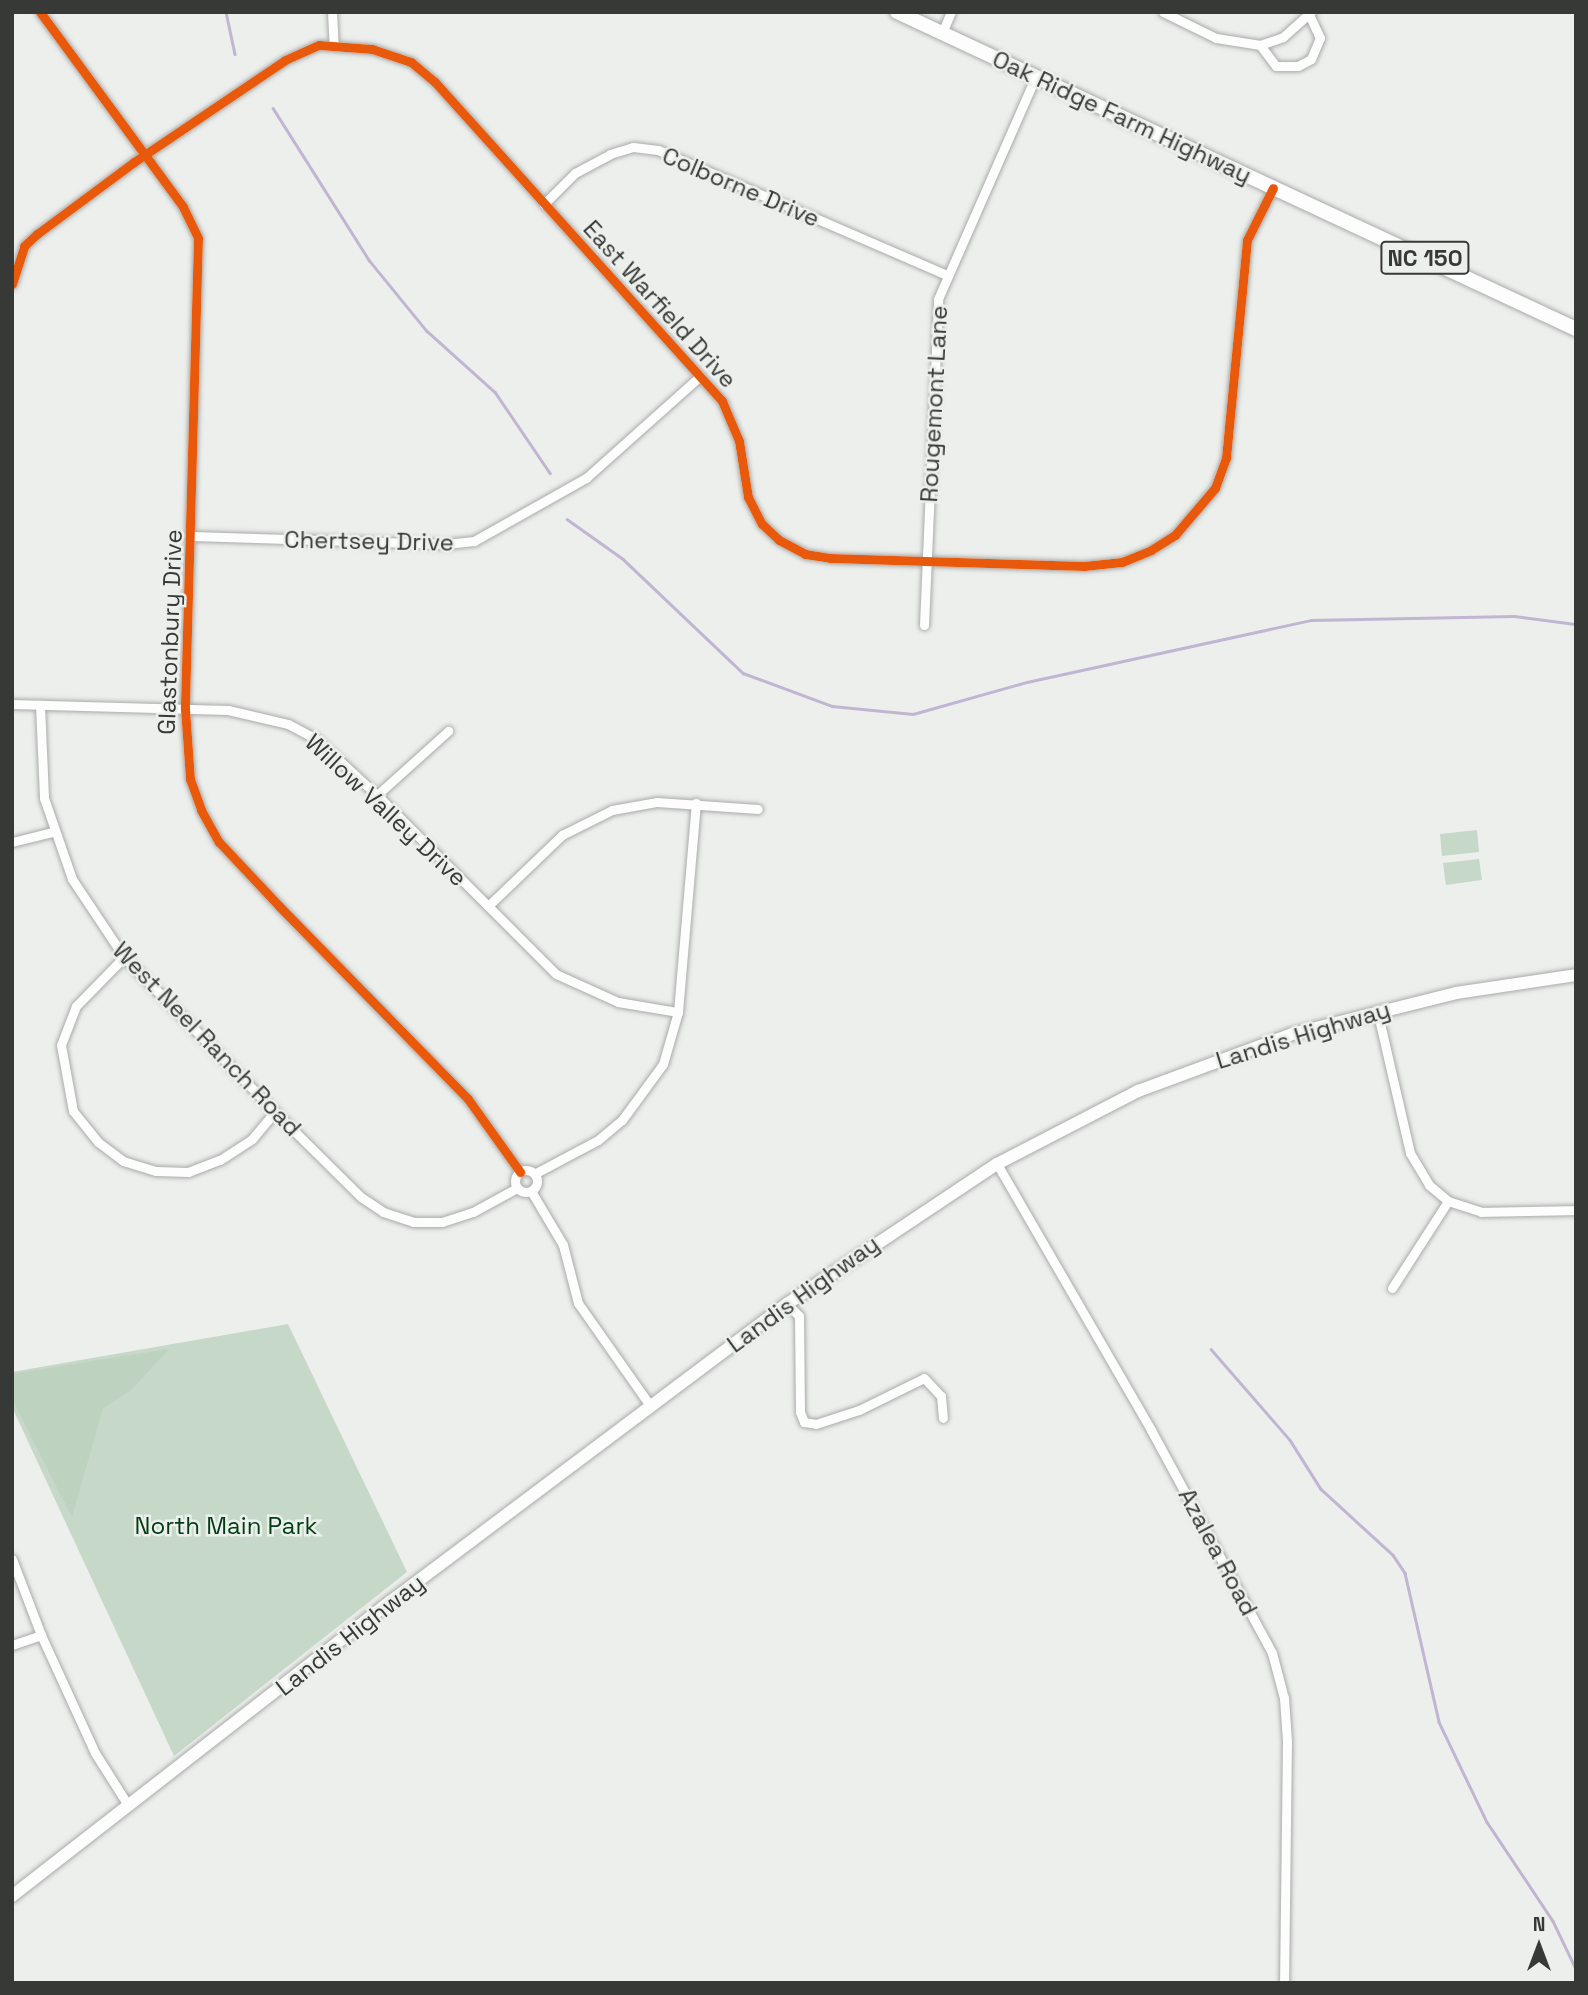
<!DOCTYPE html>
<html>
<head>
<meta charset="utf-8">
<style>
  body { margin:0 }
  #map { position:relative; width:1588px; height:1995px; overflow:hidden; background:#edefed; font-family:"Space Grotesk",sans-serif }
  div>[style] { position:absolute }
  .green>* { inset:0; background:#c6d8c8 }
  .forest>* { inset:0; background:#bdd2bf }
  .stream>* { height:2.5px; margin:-1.25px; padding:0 1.25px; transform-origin:1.25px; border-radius:1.25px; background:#c0b6d2 }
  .roads { filter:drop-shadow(0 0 2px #a9aba9) drop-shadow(0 0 2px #a9aba9) }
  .minor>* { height:9px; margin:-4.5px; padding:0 4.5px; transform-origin:4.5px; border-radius:4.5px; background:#fcfdfc }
  .minor>.ring { margin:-4.5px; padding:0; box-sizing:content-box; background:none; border:9px solid #fcfdfc; border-radius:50% }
  .secondary>* { height:12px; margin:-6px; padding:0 6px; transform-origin:6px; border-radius:6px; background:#fcfdfc }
  .primary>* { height:14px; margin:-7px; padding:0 7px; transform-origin:7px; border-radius:7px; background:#fcfdfc }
  .cycleway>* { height:9px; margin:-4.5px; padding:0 4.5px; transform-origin:4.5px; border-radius:4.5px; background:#e8590c }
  span { translate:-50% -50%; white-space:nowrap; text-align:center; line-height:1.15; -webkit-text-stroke:5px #ecf0ec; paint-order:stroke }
  .shield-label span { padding:2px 5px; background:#ecf0ec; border:2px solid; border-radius:5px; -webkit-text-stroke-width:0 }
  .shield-label { font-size:23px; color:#373937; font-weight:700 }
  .street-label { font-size:24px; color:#373937 }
  .park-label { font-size:24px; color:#013d12 }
  .frame { position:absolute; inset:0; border:14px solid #373937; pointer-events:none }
  .north { position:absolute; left:1504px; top:1911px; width:70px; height:70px; -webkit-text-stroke:5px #ecf0ec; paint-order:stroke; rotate:0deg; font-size:19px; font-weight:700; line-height:28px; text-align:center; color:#373937 }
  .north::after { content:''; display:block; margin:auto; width:24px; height:32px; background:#373937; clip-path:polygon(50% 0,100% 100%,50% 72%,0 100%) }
</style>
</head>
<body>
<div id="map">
  <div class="green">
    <i style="clip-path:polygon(1477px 830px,1479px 852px,1442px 856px,1440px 834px)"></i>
    <i style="clip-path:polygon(1479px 859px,1482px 880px,1446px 885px,1443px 863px)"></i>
    <i style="clip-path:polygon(288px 1324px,407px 1572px,174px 1756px,12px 1407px,12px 1372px)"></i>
  </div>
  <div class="forest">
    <i style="clip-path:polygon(169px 1349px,131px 1390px,103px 1408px,72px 1517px,12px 1399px,12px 1374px)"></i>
  </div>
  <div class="stream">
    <i style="left:226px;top:12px;width:43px;rotate:77.9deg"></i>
    <i style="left:273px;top:108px;width:180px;rotate:57.7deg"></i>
    <i style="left:369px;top:260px;width:92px;rotate:50.8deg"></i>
    <i style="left:427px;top:331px;width:91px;rotate:41.9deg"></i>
    <i style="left:495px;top:392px;width:98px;rotate:55.8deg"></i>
    <i style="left:567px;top:519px;width:69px;rotate:35.5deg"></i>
    <i style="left:623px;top:559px;width:166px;rotate:43.5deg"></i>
    <i style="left:743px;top:673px;width:95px;rotate:20.3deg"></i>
    <i style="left:832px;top:706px;width:81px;rotate:5.6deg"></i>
    <i style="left:913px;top:714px;width:118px;rotate:-15.7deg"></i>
    <i style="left:1027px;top:682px;width:291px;rotate:-12.3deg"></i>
    <i style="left:1311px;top:620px;width:203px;rotate:-1.1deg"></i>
    <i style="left:1514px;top:616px;width:63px;rotate:7.4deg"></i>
    <i style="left:1211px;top:1349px;width:121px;rotate:49deg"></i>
    <i style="left:1290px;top:1440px;width:58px;rotate:57.7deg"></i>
    <i style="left:1321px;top:1489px;width:98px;rotate:42.5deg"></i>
    <i style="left:1393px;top:1555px;width:22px;rotate:56deg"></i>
    <i style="left:1405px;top:1573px;width:153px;rotate:77.1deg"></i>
    <i style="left:1439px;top:1722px;width:111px;rotate:64.4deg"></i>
    <i style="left:1487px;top:1822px;width:119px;rotate:56.3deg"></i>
    <i style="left:1553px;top:1921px;width:53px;rotate:64.4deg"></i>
  </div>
  <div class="roads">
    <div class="minor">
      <i style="left:40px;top:12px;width:242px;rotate:53.7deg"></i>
      <i style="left:183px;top:207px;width:34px;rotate:64deg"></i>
      <i style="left:198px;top:238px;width:471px;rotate:91.6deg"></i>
      <i style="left:185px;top:709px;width:70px;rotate:85.9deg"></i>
      <i style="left:190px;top:779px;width:33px;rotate:70deg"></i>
      <i style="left:201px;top:810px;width:37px;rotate:61deg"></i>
      <i style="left:219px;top:842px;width:88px;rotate:46.8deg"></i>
      <i style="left:279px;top:906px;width:270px;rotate:45.6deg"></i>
      <i style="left:468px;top:1099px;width:90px;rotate:54.5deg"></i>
      <i style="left:332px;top:12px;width:33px;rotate:87deg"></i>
      <i style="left:1163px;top:12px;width:59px;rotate:26.1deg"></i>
      <i style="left:1216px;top:38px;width:45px;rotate:9deg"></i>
      <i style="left:1260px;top:45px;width:24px;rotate:-19deg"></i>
      <i style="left:1283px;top:37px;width:38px;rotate:-42deg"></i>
      <i style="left:942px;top:33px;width:23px;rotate:-67deg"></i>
      <i style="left:1260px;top:45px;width:26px;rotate:53deg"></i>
      <i style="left:1276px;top:66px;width:22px"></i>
      <i style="left:1298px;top:66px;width:15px;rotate:-28deg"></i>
      <i style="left:1311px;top:59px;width:23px;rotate:-67deg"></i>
      <i style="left:1320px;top:38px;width:26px;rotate:-115deg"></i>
      <i style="left:544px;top:204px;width:44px;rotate:-45deg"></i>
      <i style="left:575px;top:173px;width:40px;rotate:-28deg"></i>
      <i style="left:610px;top:154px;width:24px;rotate:-17deg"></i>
      <i style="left:633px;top:147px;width:25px;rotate:7deg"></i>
      <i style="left:658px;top:150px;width:315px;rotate:23.4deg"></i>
      <i style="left:12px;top:284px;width:40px;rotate:-72deg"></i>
      <i style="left:24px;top:246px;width:18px;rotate:-43deg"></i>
      <i style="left:37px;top:234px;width:121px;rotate:-36.6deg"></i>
      <i style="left:134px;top:162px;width:182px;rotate:-34deg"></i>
      <i style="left:285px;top:60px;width:37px;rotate:-24deg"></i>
      <i style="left:319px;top:45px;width:53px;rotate:4.3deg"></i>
      <i style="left:372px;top:49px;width:41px;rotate:18.4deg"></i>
      <i style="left:411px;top:62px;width:31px;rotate:40deg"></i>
      <i style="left:435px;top:82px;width:429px;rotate:48deg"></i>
      <i style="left:722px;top:401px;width:43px;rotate:67deg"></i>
      <i style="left:739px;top:441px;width:57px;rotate:80.9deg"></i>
      <i style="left:748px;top:497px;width:30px;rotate:63deg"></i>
      <i style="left:762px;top:524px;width:23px;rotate:43deg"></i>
      <i style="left:779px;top:540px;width:30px;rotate:28deg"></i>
      <i style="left:805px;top:554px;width:25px;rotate:9deg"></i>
      <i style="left:830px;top:558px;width:254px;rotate:1.8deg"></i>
      <i style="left:1084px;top:566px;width:38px;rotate:-6deg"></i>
      <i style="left:1122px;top:562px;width:31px;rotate:-22deg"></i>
      <i style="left:1151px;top:550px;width:28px;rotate:-32deg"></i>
      <i style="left:1175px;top:535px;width:62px;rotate:-49.6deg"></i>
      <i style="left:1215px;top:488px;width:32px;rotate:-70deg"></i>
      <i style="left:1226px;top:458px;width:219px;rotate:-84.5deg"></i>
      <i style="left:1247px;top:240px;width:58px;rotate:-63.4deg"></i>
      <i style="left:192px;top:536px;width:254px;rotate:1.8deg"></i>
      <i style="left:446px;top:544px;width:28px;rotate:-6deg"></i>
      <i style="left:474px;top:541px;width:129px;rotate:-29.4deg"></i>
      <i style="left:586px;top:478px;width:153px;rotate:-41.8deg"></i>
      <i style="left:924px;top:625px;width:326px;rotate:-87.5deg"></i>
      <i style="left:938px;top:299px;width:244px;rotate:-66.3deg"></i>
      <i style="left:12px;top:704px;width:216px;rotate:1.6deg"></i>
      <i style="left:228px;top:710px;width:62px;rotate:13.1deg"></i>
      <i style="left:288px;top:724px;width:32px;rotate:28deg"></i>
      <i style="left:316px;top:739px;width:83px;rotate:42.6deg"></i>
      <i style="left:377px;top:795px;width:253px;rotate:45deg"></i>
      <i style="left:556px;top:974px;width:68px;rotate:24.3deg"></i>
      <i style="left:618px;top:1002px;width:61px;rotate:9.5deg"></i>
      <i style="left:40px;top:705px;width:93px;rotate:87.5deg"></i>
      <i style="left:44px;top:798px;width:86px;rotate:70.9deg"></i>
      <i style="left:72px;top:879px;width:94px;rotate:56.3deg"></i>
      <i style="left:124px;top:957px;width:216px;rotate:45.7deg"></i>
      <i style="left:275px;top:1112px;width:121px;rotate:44.7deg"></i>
      <i style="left:361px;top:1197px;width:27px;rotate:34deg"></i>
      <i style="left:383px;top:1212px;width:32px;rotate:18deg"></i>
      <i style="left:413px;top:1222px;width:29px"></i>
      <i style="left:442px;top:1222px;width:33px;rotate:-18deg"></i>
      <i style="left:473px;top:1212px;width:50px;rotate:-28.6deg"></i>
      <i style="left:377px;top:795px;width:96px;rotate:-42deg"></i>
      <i style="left:12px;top:842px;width:41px;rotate:-14deg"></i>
      <i style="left:488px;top:906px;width:103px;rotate:-43.8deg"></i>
      <i style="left:562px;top:835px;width:56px;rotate:-26.6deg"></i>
      <i style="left:612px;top:810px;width:46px;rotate:-10.1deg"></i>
      <i style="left:657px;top:802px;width:101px;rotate:4deg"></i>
      <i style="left:124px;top:957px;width:69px;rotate:134.4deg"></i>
      <i style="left:76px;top:1006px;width:42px;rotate:111deg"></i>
      <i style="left:61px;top:1045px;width:67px;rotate:79.7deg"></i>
      <i style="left:73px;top:1111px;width:40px;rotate:51deg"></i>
      <i style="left:98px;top:1142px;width:31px;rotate:37deg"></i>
      <i style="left:123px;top:1161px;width:34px;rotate:17deg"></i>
      <i style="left:156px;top:1171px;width:32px;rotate:2deg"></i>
      <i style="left:188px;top:1172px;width:34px;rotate:-21deg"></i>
      <i style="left:220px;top:1160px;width:38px;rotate:-33deg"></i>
      <i style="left:252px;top:1139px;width:35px;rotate:-50deg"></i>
      <i style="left:1377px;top:1010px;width:147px;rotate:77deg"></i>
      <i style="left:1410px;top:1153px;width:37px;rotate:59deg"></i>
      <i style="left:1429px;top:1185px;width:25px;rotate:40deg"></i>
      <i style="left:1448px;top:1201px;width:35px;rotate:18deg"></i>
      <i style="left:1481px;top:1212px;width:95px;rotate:-1.2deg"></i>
      <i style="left:997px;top:1164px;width:307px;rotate:59.9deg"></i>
      <i style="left:1151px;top:1430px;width:254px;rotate:61.5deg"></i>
      <i style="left:1272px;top:1653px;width:47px;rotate:75.1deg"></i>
      <i style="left:1284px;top:1698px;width:43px;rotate:86deg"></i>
      <i style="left:1287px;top:1741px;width:242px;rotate:90.7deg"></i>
      <i class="ring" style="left:515px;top:1170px;width:13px;height:13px"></i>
      <i style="left:534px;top:1174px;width:72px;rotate:-28deg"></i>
      <i style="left:598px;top:1140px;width:31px;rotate:-40deg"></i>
      <i style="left:622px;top:1120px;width:69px;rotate:-53.8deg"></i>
      <i style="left:663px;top:1064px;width:54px;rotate:-73.9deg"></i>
      <i style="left:678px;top:1012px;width:210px;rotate:-85.1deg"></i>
      <i style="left:531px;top:1191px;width:63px;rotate:59.3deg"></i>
      <i style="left:563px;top:1245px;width:60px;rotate:75.5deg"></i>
      <i style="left:578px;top:1303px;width:127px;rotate:54.9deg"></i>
      <i style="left:1392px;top:1288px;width:103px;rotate:-57.2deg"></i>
      <i style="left:787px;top:1304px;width:17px;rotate:45deg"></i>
      <i style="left:799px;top:1316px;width:96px;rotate:89.4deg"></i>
      <i style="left:800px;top:1412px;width:11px;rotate:68deg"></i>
      <i style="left:804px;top:1422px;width:12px;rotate:9deg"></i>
      <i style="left:816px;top:1424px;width:45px;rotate:-18deg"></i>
      <i style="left:859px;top:1410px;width:72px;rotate:-26.2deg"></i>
      <i style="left:924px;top:1378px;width:25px;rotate:47deg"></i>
      <i style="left:941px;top:1396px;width:22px;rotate:85deg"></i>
      <i style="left:12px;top:1559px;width:81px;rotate:69.1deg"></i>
      <i style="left:41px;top:1635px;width:130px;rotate:65.4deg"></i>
      <i style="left:95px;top:1753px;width:62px;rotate:57.6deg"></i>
      <i style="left:12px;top:1645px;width:31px;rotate:-19deg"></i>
    </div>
    <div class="secondary">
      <i style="left:12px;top:1896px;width:479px;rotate:-37.9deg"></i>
      <i style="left:390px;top:1602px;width:496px;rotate:-36.9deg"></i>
      <i style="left:787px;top:1304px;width:252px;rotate:-33.7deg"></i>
      <i style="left:997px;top:1164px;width:159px;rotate:-27.4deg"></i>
      <i style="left:1138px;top:1091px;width:164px;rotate:-20.3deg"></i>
      <i style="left:1292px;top:1034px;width:169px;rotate:-14deg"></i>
      <i style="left:1456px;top:993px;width:121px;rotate:-8.5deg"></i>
    </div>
    <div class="primary">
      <i style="left:897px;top:12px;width:749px;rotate:25.03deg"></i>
    </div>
  </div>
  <div class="cycleway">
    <i style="left:40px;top:12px;width:242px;rotate:53.7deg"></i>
    <i style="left:183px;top:207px;width:34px;rotate:64deg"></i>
    <i style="left:198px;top:238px;width:471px;rotate:91.6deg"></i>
    <i style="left:185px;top:709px;width:70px;rotate:85.9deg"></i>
    <i style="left:190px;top:779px;width:33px;rotate:70deg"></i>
    <i style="left:201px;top:810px;width:37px;rotate:61deg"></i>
    <i style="left:219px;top:842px;width:88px;rotate:46.8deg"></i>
    <i style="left:279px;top:906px;width:270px;rotate:45.6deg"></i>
    <i style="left:468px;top:1099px;width:90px;rotate:54.5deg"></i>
    <i style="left:12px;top:284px;width:40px;rotate:-72deg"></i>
    <i style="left:24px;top:246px;width:18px;rotate:-43deg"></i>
    <i style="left:37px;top:234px;width:121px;rotate:-36.6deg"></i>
    <i style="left:134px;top:162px;width:182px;rotate:-34deg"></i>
    <i style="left:285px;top:60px;width:37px;rotate:-24deg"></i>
    <i style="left:319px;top:45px;width:53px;rotate:4.3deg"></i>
    <i style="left:372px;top:49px;width:41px;rotate:18.4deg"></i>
    <i style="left:411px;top:62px;width:31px;rotate:40deg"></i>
    <i style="left:435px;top:82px;width:429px;rotate:48deg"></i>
    <i style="left:722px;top:401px;width:43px;rotate:67deg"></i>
    <i style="left:739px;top:441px;width:57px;rotate:80.9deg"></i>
    <i style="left:748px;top:497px;width:30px;rotate:63deg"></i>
    <i style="left:762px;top:524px;width:23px;rotate:43deg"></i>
    <i style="left:779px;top:540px;width:30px;rotate:28deg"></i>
    <i style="left:805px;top:554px;width:25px;rotate:9deg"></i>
    <i style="left:830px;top:558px;width:254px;rotate:1.8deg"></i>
    <i style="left:1084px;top:566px;width:38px;rotate:-6deg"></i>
    <i style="left:1122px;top:562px;width:31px;rotate:-22deg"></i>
    <i style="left:1151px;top:550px;width:28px;rotate:-32deg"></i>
    <i style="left:1175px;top:535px;width:62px;rotate:-49.6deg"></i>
    <i style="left:1215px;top:488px;width:32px;rotate:-70deg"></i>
    <i style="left:1226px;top:458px;width:219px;rotate:-84.5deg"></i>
    <i style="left:1247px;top:240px;width:58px;rotate:-63.4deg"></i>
  </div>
  <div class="shield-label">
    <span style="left:1425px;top:258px">NC 150</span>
  </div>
  <div class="street-label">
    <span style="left:1122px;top:117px;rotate:25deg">Oak Ridge Farm Highway</span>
    <span style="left:741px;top:187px;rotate:23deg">Colborne Drive</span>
    <span style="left:660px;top:304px;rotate:48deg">East Warfield Drive</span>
    <span style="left:934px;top:404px;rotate:-87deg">Rougemont Lane</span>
    <span style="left:369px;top:541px;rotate:1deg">Chertsey Drive</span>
    <span style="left:170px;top:632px;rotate:-88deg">Glastonbury Drive</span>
    <span style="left:386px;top:810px;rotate:43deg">Willow Valley Drive</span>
    <span style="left:1303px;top:1035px;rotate:-17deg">Landis Highway</span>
    <span style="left:207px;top:1039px;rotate:46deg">West Neel Ranch Road</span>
    <span style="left:803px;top:1294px;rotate:-36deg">Landis Highway</span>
    <span style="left:1218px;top:1552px;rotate:62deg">Azalea Road</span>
    <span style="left:350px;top:1635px;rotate:-38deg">Landis Highway</span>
  </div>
  <div class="park-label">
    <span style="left:226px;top:1526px">North Main Park</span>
  </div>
  <div class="frame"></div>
  <div class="north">N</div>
</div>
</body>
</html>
